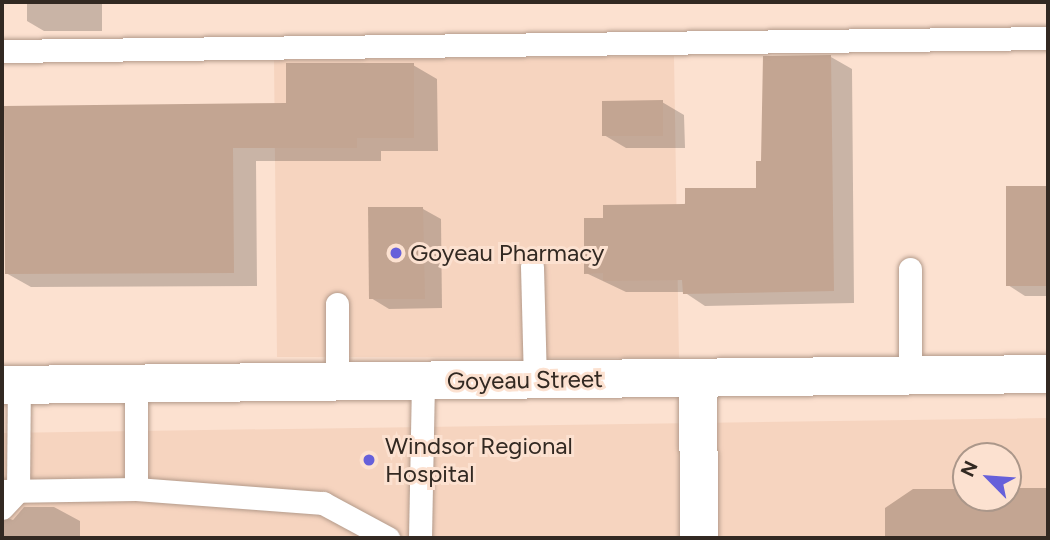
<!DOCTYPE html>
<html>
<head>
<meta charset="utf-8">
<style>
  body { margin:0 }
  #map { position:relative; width:1050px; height:540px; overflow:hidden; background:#fce1d0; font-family:Figtree,sans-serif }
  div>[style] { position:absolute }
  .built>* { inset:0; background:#f6d4bf }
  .shadow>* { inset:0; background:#0003 }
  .building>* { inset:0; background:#c3a592 }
  .roads { filter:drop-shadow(0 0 2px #b39a8a) drop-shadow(0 0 2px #b39a8a) }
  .service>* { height:23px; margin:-11.5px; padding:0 11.5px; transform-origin:11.5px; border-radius:11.5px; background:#fff }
  .minor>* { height:38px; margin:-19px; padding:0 19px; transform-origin:19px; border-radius:19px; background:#fff }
  .dots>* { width:19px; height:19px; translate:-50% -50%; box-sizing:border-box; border:4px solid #fce1d0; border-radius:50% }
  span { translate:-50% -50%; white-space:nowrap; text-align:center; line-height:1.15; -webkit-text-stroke:6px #fce1d0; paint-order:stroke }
  .poi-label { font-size:24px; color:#322922 }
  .left { translate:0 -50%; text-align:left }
  .street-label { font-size:24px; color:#322922 }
  .frame { position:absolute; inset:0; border:4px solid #322922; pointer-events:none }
  .north { position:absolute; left:952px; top:442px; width:70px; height:70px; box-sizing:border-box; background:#fce1d0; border:2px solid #ab978a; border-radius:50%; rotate:295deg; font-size:19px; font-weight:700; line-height:28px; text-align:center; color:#322922 }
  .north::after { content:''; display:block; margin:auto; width:24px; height:32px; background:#6660da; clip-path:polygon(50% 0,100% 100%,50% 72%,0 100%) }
</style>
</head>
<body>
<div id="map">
  <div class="built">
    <i style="clip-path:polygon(674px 56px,679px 358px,277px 357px,274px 60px)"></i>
    <i style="clip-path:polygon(evenodd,1048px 418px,1048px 538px,2px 538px,2px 433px,1048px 418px,966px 456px,1008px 456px,1008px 498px,966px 498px,966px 456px)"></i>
  </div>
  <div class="shadow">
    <i style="clip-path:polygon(27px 2px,102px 2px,102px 31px,44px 31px,27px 21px)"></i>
    <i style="clip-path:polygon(765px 57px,831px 57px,852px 69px,854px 303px,705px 306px,684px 292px,626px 292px,586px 273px,604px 219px,758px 190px,763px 163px)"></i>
    <i style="clip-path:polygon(413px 65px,437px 79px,438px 151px,381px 151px,381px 161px,256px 161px,257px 286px,31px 287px,6px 273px,288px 104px)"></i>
    <i style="clip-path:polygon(662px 102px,684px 115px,685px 148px,626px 148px,604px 135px)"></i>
    <i style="clip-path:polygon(1008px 187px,1048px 187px,1048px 296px,1025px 296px,1008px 285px)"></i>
    <i style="clip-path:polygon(423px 209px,441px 219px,442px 308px,389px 309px,371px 298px)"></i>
    <i style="clip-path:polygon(966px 490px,966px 498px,1008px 498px,1008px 490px,1048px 490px,1048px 538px,887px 538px,886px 509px)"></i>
    <i style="clip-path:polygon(24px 507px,54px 507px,80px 521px,80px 538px,2px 538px,2px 516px,13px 520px)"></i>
  </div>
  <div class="building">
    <i style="clip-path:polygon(831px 55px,834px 291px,683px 294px,682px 280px,603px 281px,603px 273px,584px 274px,584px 218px,603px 218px,603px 205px,685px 204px,685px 188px,756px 188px,756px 161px,761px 161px,763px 56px)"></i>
    <i style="clip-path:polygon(286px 63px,414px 63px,414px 138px,357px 138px,357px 148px,233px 148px,234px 273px,5px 274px,4px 106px,286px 103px)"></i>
    <i style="clip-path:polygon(663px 100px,663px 136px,602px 136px,602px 101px)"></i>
    <i style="clip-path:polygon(1006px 186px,1048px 186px,1048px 286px,1006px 286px)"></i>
    <i style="clip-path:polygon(368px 207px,423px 207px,425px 299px,369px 299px)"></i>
    <i style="clip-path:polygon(1008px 488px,1048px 488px,1048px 538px,885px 538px,885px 508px,913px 489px,966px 489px,966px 498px,1008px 498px)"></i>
  </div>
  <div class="roads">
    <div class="service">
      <i style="left:2px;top:51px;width:1046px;rotate:-0.71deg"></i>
      <i style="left:532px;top:267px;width:113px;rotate:88.5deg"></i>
      <i style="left:910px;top:269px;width:107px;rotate:90deg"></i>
      <i style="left:337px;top:304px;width:78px;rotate:90deg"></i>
      <i style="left:136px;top:489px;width:105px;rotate:-90deg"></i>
      <i style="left:2px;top:491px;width:134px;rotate:-0.9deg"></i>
      <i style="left:136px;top:489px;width:188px;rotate:4.3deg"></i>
      <i style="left:323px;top:503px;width:74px;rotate:28.3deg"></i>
      <i style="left:2px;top:508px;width:23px;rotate:-47deg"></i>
      <i style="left:18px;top:491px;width:106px;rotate:-89.5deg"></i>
      <i style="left:420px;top:538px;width:157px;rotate:-88.9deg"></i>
    </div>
    <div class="minor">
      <i style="left:698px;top:378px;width:160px;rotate:89.6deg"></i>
      <i style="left:2px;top:385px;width:1046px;rotate:-0.6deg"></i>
    </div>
  </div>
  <div class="dots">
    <i style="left:396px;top:253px;background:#6660da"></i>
    <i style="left:369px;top:460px;background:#6660da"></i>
  </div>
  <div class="poi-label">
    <span class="left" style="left:410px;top:253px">Goyeau Pharmacy</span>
    <span class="left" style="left:385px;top:460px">Windsor Regional<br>Hospital</span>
  </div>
  <div class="street-label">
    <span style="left:525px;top:380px;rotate:-1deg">Goyeau Street</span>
  </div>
  <div class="frame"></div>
  <div class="north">N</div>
</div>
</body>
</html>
